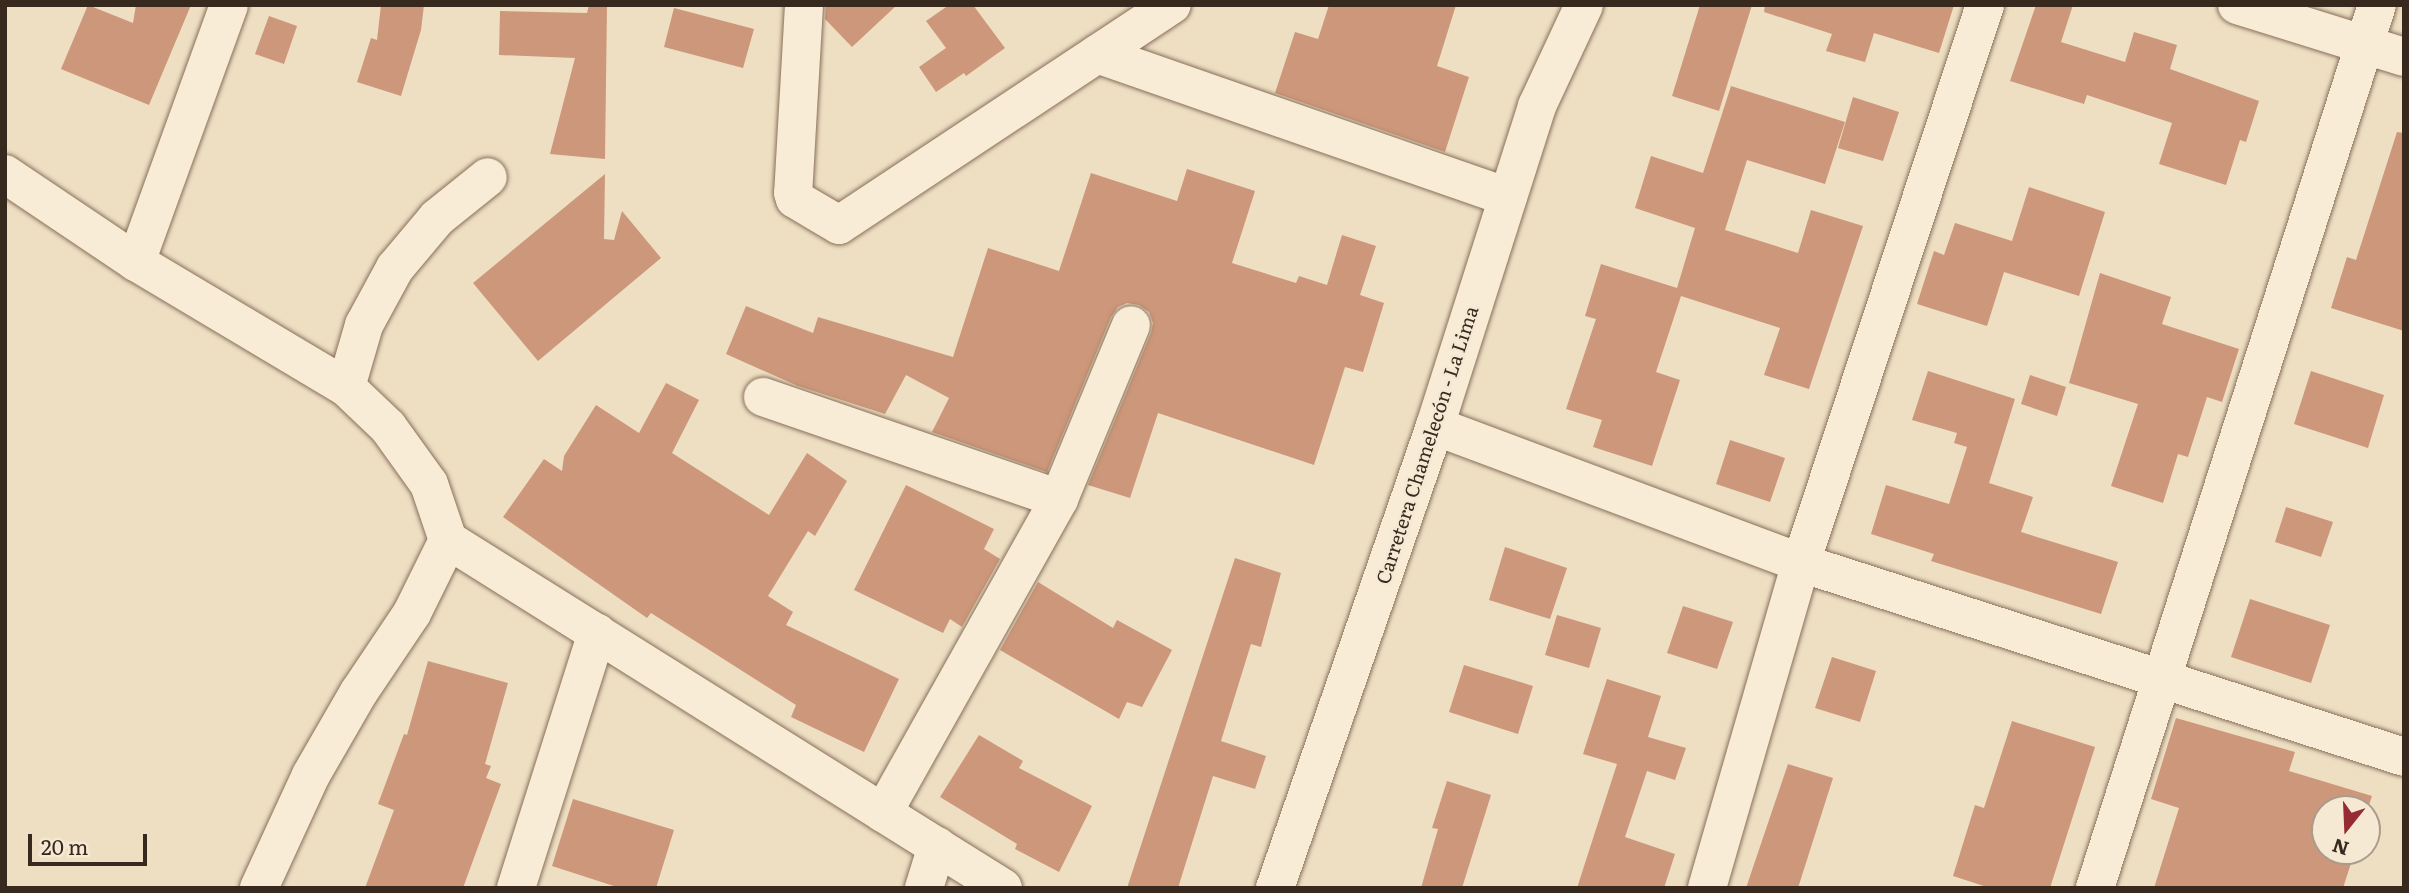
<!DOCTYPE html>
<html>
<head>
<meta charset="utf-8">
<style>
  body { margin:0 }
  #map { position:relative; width:2409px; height:893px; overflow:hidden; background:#eedfc3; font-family:Literata,serif }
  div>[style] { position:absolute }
  .building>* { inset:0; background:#cc977a }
  .roads { filter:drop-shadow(0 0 2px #88705a) drop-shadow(0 0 2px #88705a) }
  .minor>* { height:38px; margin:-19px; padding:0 19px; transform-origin:19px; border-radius:19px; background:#f9ecd7 }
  span { translate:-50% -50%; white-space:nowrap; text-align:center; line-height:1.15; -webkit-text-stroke:5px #f5e9d3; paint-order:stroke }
  .street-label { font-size:19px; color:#38291e }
  .frame { position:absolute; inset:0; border:7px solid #38291e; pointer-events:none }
  .north { position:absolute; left:2311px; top:795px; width:70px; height:70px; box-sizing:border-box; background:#f5e9d3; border:2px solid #a99c8b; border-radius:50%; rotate:198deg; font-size:19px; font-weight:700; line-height:28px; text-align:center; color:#38291e }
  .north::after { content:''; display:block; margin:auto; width:24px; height:32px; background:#972b32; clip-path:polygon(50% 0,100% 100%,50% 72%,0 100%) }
  .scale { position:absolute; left:28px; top:834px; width:119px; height:32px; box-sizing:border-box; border:4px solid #38291e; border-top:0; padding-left:9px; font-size:21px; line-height:24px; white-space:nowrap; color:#38291e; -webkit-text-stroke:5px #f5e9d3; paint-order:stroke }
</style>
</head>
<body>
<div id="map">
  <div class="building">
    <i style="clip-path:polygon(88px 5px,133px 23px,136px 5px,191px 5px,149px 105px,61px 69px)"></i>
    <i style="clip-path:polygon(381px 5px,424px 5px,421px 30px,401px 96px,357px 82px,371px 38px,377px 40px)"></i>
    <i style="clip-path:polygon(589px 5px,607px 5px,605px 159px,550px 154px,575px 58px,499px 55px,500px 11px,587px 13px)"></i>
    <i style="clip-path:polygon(826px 5px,897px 5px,852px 47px,825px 19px)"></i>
    <i style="clip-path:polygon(949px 5px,973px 5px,1005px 48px,966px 76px,964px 73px,936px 92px,919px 67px,946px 48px,926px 21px)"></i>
    <i style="clip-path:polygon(1329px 5px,1456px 5px,1437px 66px,1469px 77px,1445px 152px,1275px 93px,1295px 32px,1318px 39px)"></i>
    <i style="clip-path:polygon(1700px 5px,1752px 5px,1719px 111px,1672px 96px)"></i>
    <i style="clip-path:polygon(1765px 5px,1954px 5px,1939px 53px,1874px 33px,1865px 62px,1826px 51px,1832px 34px,1764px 12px)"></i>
    <i style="clip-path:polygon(2036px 5px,2073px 5px,2061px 42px,2125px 62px,2134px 32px,2177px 45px,2170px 69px,2259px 101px,2246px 142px,2240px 140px,2226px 185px,2159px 164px,2172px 123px,2087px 95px,2084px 104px,2010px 81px)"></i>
    <i style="clip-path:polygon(674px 8px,754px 29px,743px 68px,664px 47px)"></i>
    <i style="clip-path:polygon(269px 16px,297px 26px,284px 64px,255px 54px)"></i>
    <i style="clip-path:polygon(1731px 86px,1845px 122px,1825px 184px,1747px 160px,1725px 230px,1798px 253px,1811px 210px,1863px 226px,1809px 389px,1764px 375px,1780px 328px,1681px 296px,1656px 372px,1680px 380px,1652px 466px,1593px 447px,1602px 420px,1566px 409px,1596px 319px,1585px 316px,1601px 264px,1677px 288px,1695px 228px,1635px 208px,1651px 156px,1703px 173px)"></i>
    <i style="clip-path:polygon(1853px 97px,1899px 112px,1883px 161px,1838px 148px)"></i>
    <i style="clip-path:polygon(2397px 132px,2404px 133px,2404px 331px,2331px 308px,2347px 257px,2356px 260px)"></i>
    <i style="clip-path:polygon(1187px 169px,1255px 191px,1232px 263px,1296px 283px,1299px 276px,1327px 285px,1342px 235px,1376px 246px,1360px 295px,1384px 303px,1363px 372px,1345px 367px,1314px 465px,1158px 413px,1130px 498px,1088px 485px,1151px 333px,1153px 323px,1149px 312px,1139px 305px,1127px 303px,1118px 307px,1111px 317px,1047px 472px,932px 432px,949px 398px,906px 375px,885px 414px,798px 386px,726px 354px,746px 306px,813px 333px,818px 317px,953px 357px,988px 248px,1059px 271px,1091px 173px,1177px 201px)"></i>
    <i style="clip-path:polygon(605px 174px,604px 239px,614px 240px,622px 211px,661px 258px,538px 361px,473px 283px)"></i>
    <i style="clip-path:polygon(2029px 187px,2105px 212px,2079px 296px,2004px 272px,1987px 326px,1917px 304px,1934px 251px,1944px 255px,1955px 223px,2012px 241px)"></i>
    <i style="clip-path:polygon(2100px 273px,2171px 297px,2162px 324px,2239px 349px,2222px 402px,2207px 397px,2188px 457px,2178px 454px,2163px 503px,2111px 486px,2138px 404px,2069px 383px)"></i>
    <i style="clip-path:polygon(1928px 371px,2015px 399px,1989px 483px,2033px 497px,2021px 532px,2118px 562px,2101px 614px,1931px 561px,1934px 554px,1871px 534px,1886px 485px,1949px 504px,1967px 447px,1954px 443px,1957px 433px,1912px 420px)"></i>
    <i style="clip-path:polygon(2311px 371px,2384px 395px,2368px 448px,2294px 424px)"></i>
    <i style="clip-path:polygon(2030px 375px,2066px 387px,2057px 416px,2021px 404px)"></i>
    <i style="clip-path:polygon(666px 383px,699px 400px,672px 453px,769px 515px,807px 453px,847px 481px,815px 536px,808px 531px,768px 596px,793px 612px,786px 625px,899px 679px,864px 752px,791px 717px,796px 705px,651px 613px,647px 618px,503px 517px,544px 459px,562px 471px,564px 456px,596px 405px,639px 433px)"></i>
    <i style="clip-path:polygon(1730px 440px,1785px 458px,1770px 502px,1716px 484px)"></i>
    <i style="clip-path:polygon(906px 485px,994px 529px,984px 549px,1000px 559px,962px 627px,950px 619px,943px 633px,854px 590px)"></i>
    <i style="clip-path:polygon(2286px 507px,2333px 522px,2321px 557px,2275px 542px)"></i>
    <i style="clip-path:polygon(1505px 547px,1567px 568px,1550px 619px,1489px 600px)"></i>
    <i style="clip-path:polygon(1235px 558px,1281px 573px,1261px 647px,1251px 644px,1221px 741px,1266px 756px,1255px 789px,1213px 776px,1178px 888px,1127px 888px)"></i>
    <i style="clip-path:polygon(1038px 582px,1113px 628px,1117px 620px,1172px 650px,1142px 707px,1127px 702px,1119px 719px,1000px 650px)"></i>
    <i style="clip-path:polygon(2250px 599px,2330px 625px,2311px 683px,2231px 657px)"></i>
    <i style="clip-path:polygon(1683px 606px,1733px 622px,1717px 669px,1667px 653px)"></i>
    <i style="clip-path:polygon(1557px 615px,1601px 628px,1589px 668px,1545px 655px)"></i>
    <i style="clip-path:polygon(1832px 657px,1876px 671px,1860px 722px,1815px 708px)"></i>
    <i style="clip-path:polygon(428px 661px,508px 683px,485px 764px,491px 766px,486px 778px,501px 784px,463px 888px,365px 888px,394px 810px,378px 804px,404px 734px,407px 735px)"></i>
    <i style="clip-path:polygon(1464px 665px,1533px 686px,1518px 734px,1449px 712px)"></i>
    <i style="clip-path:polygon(1607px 679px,1661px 696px,1648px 737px,1686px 748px,1675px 780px,1647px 771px,1625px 837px,1675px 854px,1664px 888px,1577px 888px,1617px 764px,1583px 754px)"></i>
    <i style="clip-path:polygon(2176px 718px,2295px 752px,2289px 771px,2372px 796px,2367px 811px,2325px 809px,2325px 851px,2355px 851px,2343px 888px,2154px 888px,2179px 808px,2151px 799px)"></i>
    <i style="clip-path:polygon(2012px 721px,2095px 747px,2050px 888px,1990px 888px,1953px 876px,1975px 805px,1984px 808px)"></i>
    <i style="clip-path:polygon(979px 735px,1023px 761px,1019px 768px,1092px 806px,1059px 872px,1015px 849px,1017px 844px,940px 797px)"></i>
    <i style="clip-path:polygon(1788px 764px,1833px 778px,1798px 888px,1746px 888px)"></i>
    <i style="clip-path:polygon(1447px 781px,1491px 795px,1462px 888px,1421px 888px,1438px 829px,1432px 828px)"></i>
    <i style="clip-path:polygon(573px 799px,674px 830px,656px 888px,620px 888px,552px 866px)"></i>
  </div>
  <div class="roads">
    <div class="minor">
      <i style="left:804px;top:5px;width:188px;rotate:93.3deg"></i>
      <i style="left:793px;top:193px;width:6px;rotate:72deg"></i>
      <i style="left:795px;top:199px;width:51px;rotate:30.6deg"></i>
      <i style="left:839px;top:225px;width:399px;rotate:-33.5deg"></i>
      <i style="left:2237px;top:5px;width:175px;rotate:17.3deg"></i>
      <i style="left:1097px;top:54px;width:435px;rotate:19.2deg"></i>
      <i style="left:5px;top:174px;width:158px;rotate:33.9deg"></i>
      <i style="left:136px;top:262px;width:244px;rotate:30.8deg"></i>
      <i style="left:346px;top:387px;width:58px;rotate:43.6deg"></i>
      <i style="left:388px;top:427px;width:70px;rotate:54.3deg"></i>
      <i style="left:429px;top:484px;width:59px;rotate:71.3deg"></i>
      <i style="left:448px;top:540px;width:655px;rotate:32.09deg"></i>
      <i style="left:136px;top:262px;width:273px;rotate:-70.1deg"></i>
      <i style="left:346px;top:387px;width:65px;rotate:-73.8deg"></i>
      <i style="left:364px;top:325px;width:65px;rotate:-61.5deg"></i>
      <i style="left:395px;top:268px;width:65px;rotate:-50deg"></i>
      <i style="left:437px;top:218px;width:65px;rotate:-38.8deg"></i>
      <i style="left:763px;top:397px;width:313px;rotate:19deg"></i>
      <i style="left:1435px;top:426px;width:391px;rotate:20.5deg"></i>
      <i style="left:1801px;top:563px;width:633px;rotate:17.83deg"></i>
      <i style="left:883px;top:813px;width:360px;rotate:-60.7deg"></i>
      <i style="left:1059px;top:499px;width:188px;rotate:-67.5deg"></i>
      <i style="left:259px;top:888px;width:124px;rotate:-65.3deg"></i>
      <i style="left:311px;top:775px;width:96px;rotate:-60deg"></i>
      <i style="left:359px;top:692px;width:95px;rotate:-56.1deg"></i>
      <i style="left:412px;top:613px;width:81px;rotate:-63.7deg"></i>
      <i style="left:516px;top:888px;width:268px;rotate:-72.4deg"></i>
      <i style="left:924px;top:888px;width:44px;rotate:-72.8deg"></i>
      <i style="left:1275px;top:888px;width:489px;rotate:-70.9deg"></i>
      <i style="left:1435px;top:426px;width:336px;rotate:-72.3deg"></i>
      <i style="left:1537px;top:106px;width:111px;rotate:-65deg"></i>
      <i style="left:1707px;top:888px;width:338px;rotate:-73.9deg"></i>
      <i style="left:1801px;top:563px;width:588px;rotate:-71.75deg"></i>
      <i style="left:2095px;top:888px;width:927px;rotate:-72.29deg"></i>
    </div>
  </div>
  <div class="street-label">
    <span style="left:1427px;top:445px;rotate:-72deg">Carretera Chamelecón - La Lima</span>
  </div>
  <div class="frame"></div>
  <div class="north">N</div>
  <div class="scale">20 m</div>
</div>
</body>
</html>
